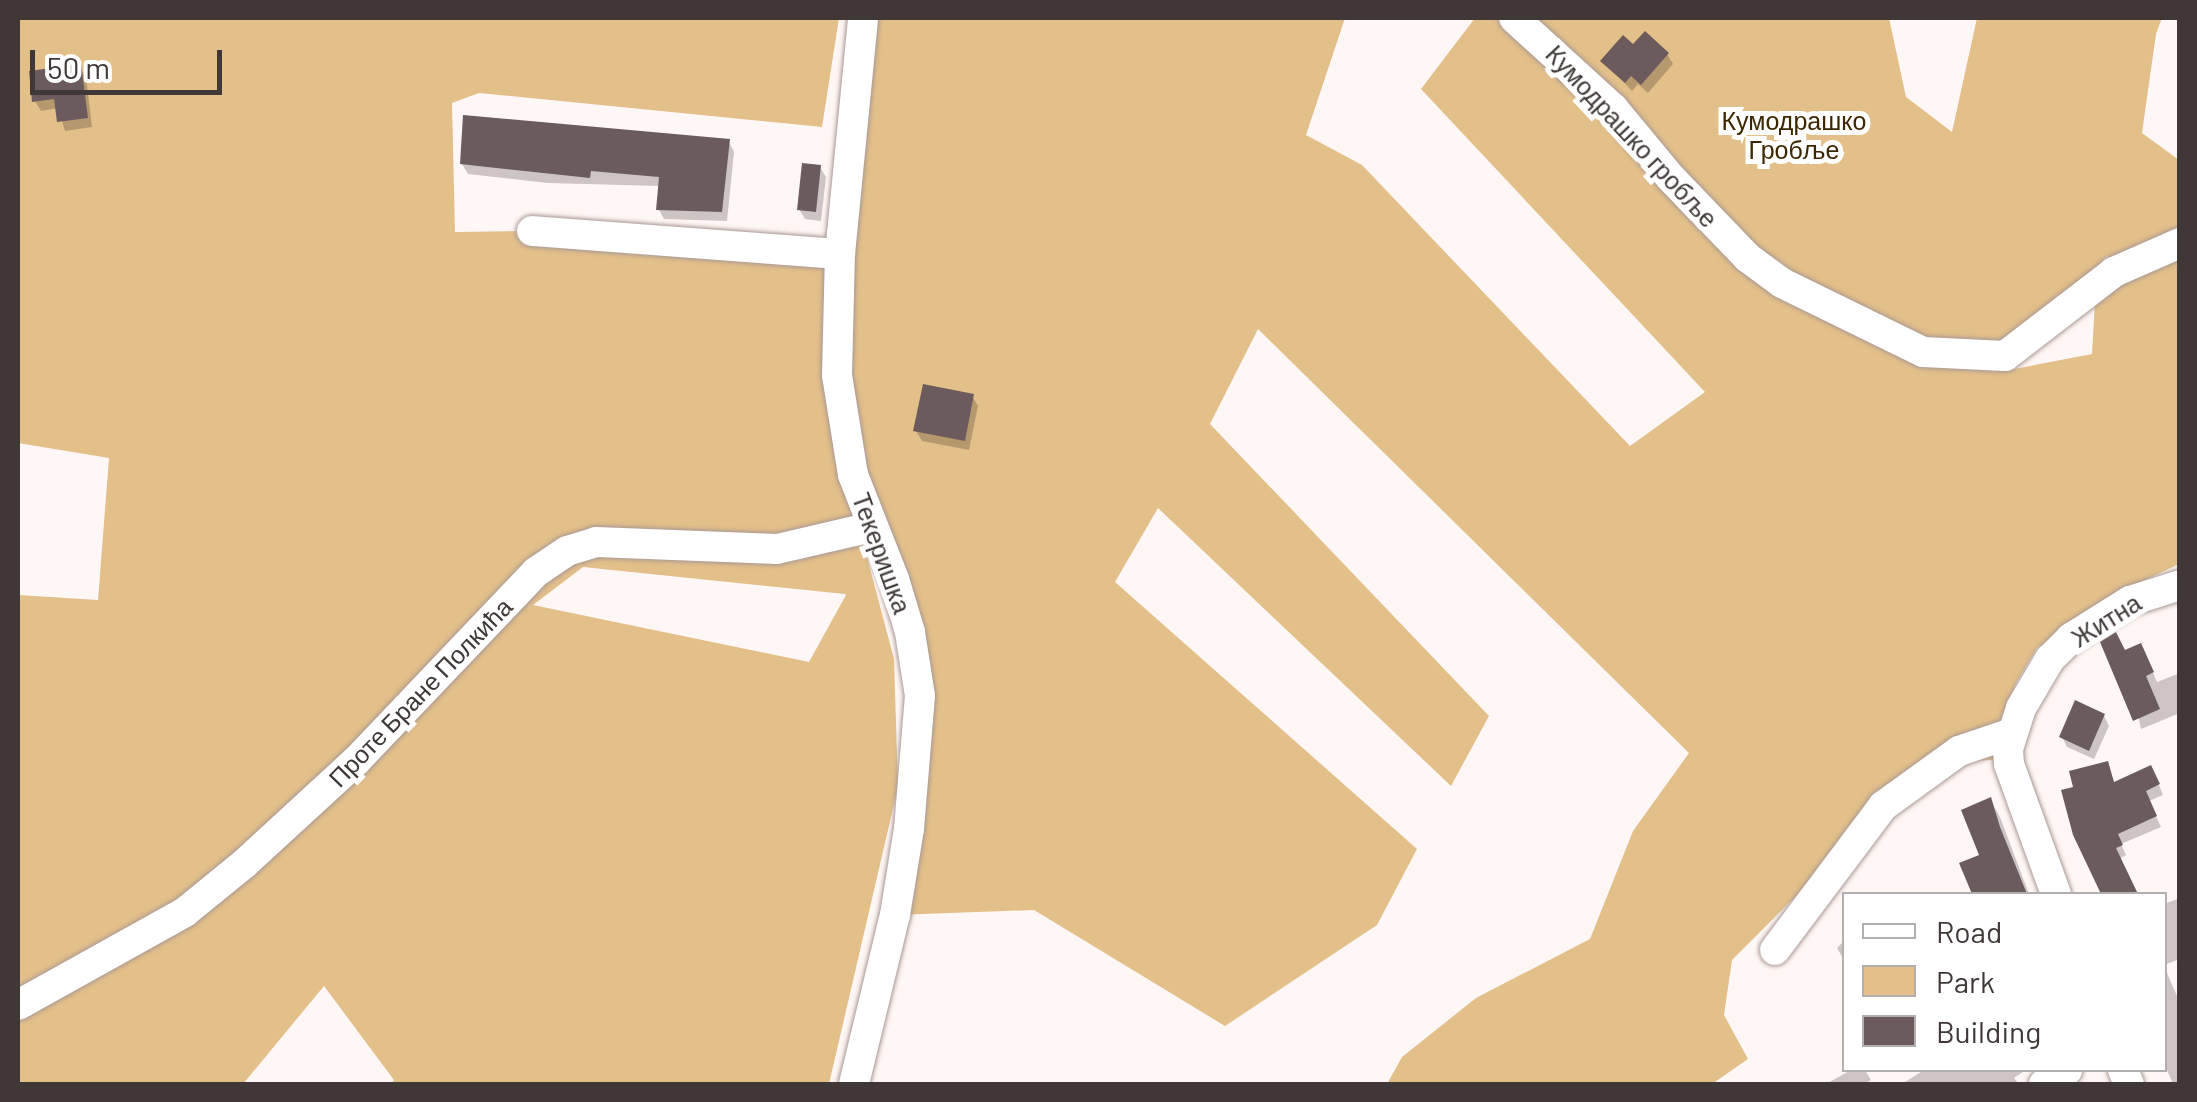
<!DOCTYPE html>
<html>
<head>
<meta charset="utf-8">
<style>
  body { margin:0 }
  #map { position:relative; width:2197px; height:1102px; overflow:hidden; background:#fff7f5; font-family:Barlow,sans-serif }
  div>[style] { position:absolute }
  .green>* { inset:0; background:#e3bf89 }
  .shadow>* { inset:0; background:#0003 }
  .building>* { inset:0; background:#6c5b5d }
  .roads { filter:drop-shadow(0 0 2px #a99894) drop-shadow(0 0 2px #a99894) }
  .minor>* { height:30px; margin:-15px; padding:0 15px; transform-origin:15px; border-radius:15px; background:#fff }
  span { translate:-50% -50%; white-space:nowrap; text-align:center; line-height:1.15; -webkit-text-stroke:10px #fff; paint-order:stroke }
  .park-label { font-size:25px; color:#3c2700 }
  .street-label { font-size:25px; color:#3f3836 }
  .frame { position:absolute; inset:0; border:20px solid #3f3836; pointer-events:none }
  .legend { position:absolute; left:1842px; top:892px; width:325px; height:180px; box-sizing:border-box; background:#fff; border:2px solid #b2afaf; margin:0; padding:12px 18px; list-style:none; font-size:30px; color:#3f3836 }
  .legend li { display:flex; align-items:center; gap:20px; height:50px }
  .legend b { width:50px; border:2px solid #b2afaf }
  .scale { position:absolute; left:30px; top:50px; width:192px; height:45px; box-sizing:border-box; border:5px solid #3f3836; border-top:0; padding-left:12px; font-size:30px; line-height:35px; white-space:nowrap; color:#3f3836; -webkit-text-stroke:8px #fff; paint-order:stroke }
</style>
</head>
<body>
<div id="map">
  <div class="green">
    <i style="clip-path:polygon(evenodd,18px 18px,839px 18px,822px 127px,479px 93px,452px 103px,455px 232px,532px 231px,839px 254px,859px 18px,1345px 18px,1306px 135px,1362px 165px,1630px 446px,1705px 392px,1421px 89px,1475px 18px,1889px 18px,1906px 97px,1952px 132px,1977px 18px,2162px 18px,2156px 34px,2142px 133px,2179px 160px,2179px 564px,2113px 595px,2037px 648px,2016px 683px,1997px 729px,1993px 760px,1967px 761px,1900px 811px,1799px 893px,1732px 960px,1724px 1015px,1748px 1059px,1712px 1084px,1387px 1084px,1402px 1057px,1476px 998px,1590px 939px,1633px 831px,1689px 753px,1258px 329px,1210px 424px,1489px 716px,1451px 786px,1158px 508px,1115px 582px,1417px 849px,1377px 925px,1225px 1026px,1034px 910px,895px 915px,920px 696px,872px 529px,867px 557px,894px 659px,898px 787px,829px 1084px,391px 1084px,394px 1080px,324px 986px,243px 1084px,18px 1084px,18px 595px,98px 600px,109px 458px,18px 443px,18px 18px,2108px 255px,2095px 301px,2092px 354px,2004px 371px,1937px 356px,2020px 348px,2108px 255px,18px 18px,583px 567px,845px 594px,846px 595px,809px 662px,533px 605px,583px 567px)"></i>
  </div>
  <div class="shadow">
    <i style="clip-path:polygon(1667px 54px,1673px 64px,1648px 93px,1638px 84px,1632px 91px,1604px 61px)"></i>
    <i style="clip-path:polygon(80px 67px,86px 77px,92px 127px,65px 131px,58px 108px,41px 111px,35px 101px)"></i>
    <i style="clip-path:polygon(729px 142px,734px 152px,727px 221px,664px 219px,659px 210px,660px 186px,548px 183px,468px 174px,462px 164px)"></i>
    <i style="clip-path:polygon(820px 167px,826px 177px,821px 221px,805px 219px,799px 209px)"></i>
    <i style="clip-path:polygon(972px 396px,978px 406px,969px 450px,922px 441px,916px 431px)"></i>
    <i style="clip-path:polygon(2124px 653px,2146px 656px,2157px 682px,2180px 673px,2180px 713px,2141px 729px)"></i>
    <i style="clip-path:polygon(2104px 716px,2109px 726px,2094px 759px,2067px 747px,2062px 737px)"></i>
    <i style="clip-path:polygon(2107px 764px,2115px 784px,2156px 778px,2163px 795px,2149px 801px,2161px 827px,2121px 844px,2126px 855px,2119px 859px,2136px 894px,2096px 893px,2102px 891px,2076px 789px)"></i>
    <i style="clip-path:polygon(1990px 800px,2000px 817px,2029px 894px,1975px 894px,1963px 864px,1983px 856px)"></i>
    <i style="clip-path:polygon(2180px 898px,2180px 959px,2164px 965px,2164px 904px)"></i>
    <i style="clip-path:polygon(1844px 941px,1844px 960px,1837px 948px)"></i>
    <i style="clip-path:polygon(2164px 966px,2180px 1003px,2180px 1084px,2173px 1084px,2164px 1063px)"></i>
    <i style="clip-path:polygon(1851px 1070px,1865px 1070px,1871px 1080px,1865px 1084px,1826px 1084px)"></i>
    <i style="clip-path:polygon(1924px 1070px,2026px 1070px,2014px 1078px,2019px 1084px,1902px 1084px)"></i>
  </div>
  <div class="building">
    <i style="clip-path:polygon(1645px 31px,1669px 53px,1641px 85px,1631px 76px,1625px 83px,1600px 61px,1623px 35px,1633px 44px)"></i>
    <i style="clip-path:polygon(81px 64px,88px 118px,57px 122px,54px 99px,32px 102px,29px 71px)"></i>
    <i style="clip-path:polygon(463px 115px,730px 139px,722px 212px,656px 210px,659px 177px,591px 171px,590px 178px,460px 164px)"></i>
    <i style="clip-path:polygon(802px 163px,821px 165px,816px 212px,797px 210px)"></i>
    <i style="clip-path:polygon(923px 384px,974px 394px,965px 441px,913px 431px)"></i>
    <i style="clip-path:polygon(2116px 632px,2125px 650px,2141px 643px,2154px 672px,2146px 676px,2160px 709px,2133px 721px,2100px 642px)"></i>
    <i style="clip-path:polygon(2075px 700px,2105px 714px,2089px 751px,2059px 737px)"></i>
    <i style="clip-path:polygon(2108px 761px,2114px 782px,2151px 765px,2160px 784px,2146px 791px,2157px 816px,2118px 834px,2123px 845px,2116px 848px,2138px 894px,2101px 894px,2073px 835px,2061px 790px,2073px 787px,2069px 771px)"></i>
    <i style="clip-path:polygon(1991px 797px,2000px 827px,2027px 894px,1972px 894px,1959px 863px,1979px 855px,1961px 810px)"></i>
  </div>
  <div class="roads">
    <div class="minor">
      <i style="left:1514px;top:18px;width:134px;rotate:42.3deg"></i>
      <i style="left:1613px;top:108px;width:89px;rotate:50.4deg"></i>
      <i style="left:1670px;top:177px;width:112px;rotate:46.1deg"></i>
      <i style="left:1748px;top:258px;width:42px;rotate:36.3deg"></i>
      <i style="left:1782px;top:283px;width:157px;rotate:26.1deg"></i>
      <i style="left:1923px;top:352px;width:82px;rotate:2.8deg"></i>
      <i style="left:2005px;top:356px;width:138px;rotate:-37.6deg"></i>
      <i style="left:2114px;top:272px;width:72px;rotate:-23.7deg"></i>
      <i style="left:532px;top:231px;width:309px;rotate:4.3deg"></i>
      <i style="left:2056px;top:894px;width:138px;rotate:-109.9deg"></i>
      <i style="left:2009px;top:764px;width:15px;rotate:-94deg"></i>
      <i style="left:2008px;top:749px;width:43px;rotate:-72.4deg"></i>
      <i style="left:2021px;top:708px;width:57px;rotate:-59.4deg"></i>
      <i style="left:2050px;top:659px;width:30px;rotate:-45deg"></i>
      <i style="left:2071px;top:638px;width:70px;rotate:-32.1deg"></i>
      <i style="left:2130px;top:601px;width:52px;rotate:-17.7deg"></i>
      <i style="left:1775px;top:950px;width:180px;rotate:-53.1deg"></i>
      <i style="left:1883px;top:806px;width:94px;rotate:-35.9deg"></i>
      <i style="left:1959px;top:751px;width:56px;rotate:-18.8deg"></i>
      <i style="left:18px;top:1005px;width:191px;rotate:-29.1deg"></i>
      <i style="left:185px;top:912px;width:77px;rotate:-39.2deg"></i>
      <i style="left:245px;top:863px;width:152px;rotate:-42.6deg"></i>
      <i style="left:357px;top:760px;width:260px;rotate:-46.4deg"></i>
      <i style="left:536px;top:572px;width:37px;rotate:-34deg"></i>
      <i style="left:567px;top:551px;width:30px;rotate:-17deg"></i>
      <i style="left:596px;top:542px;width:181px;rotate:2.2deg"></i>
      <i style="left:777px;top:549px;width:98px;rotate:-13deg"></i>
      <i style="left:2123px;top:1070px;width:15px;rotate:67deg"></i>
      <i style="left:854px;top:1084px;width:174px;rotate:-76.4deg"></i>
      <i style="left:895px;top:915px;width:87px;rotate:-80.8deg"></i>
      <i style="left:909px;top:829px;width:133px;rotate:-85.3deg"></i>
      <i style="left:920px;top:696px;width:65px;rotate:-98.9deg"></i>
      <i style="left:910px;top:632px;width:55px;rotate:-106.8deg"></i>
      <i style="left:894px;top:579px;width:112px;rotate:-111.5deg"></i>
      <i style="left:853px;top:475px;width:101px;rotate:-99.1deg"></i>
      <i style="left:837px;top:375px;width:121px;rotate:-88.6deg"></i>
      <i style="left:840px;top:254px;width:237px;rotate:-84.4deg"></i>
      <i style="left:2044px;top:1084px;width:27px;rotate:-31deg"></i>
    </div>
  </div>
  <div class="park-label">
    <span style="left:1794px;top:135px">Кумодрашко<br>Гробље</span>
  </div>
  <div class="street-label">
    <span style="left:1632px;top:136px;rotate:47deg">Кумодрашко гробље</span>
    <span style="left:882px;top:553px;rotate:70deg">Текеришка</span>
    <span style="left:2106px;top:620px;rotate:-32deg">Житна</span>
    <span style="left:420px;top:692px;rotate:-46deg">Проте Бране Полкића</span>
  </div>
  <div class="frame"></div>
  <ul class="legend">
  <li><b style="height:12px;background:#fff"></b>Road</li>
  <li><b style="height:28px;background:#e3bf89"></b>Park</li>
  <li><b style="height:28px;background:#6c5b5d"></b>Building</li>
  </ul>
  <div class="scale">50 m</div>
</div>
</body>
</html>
